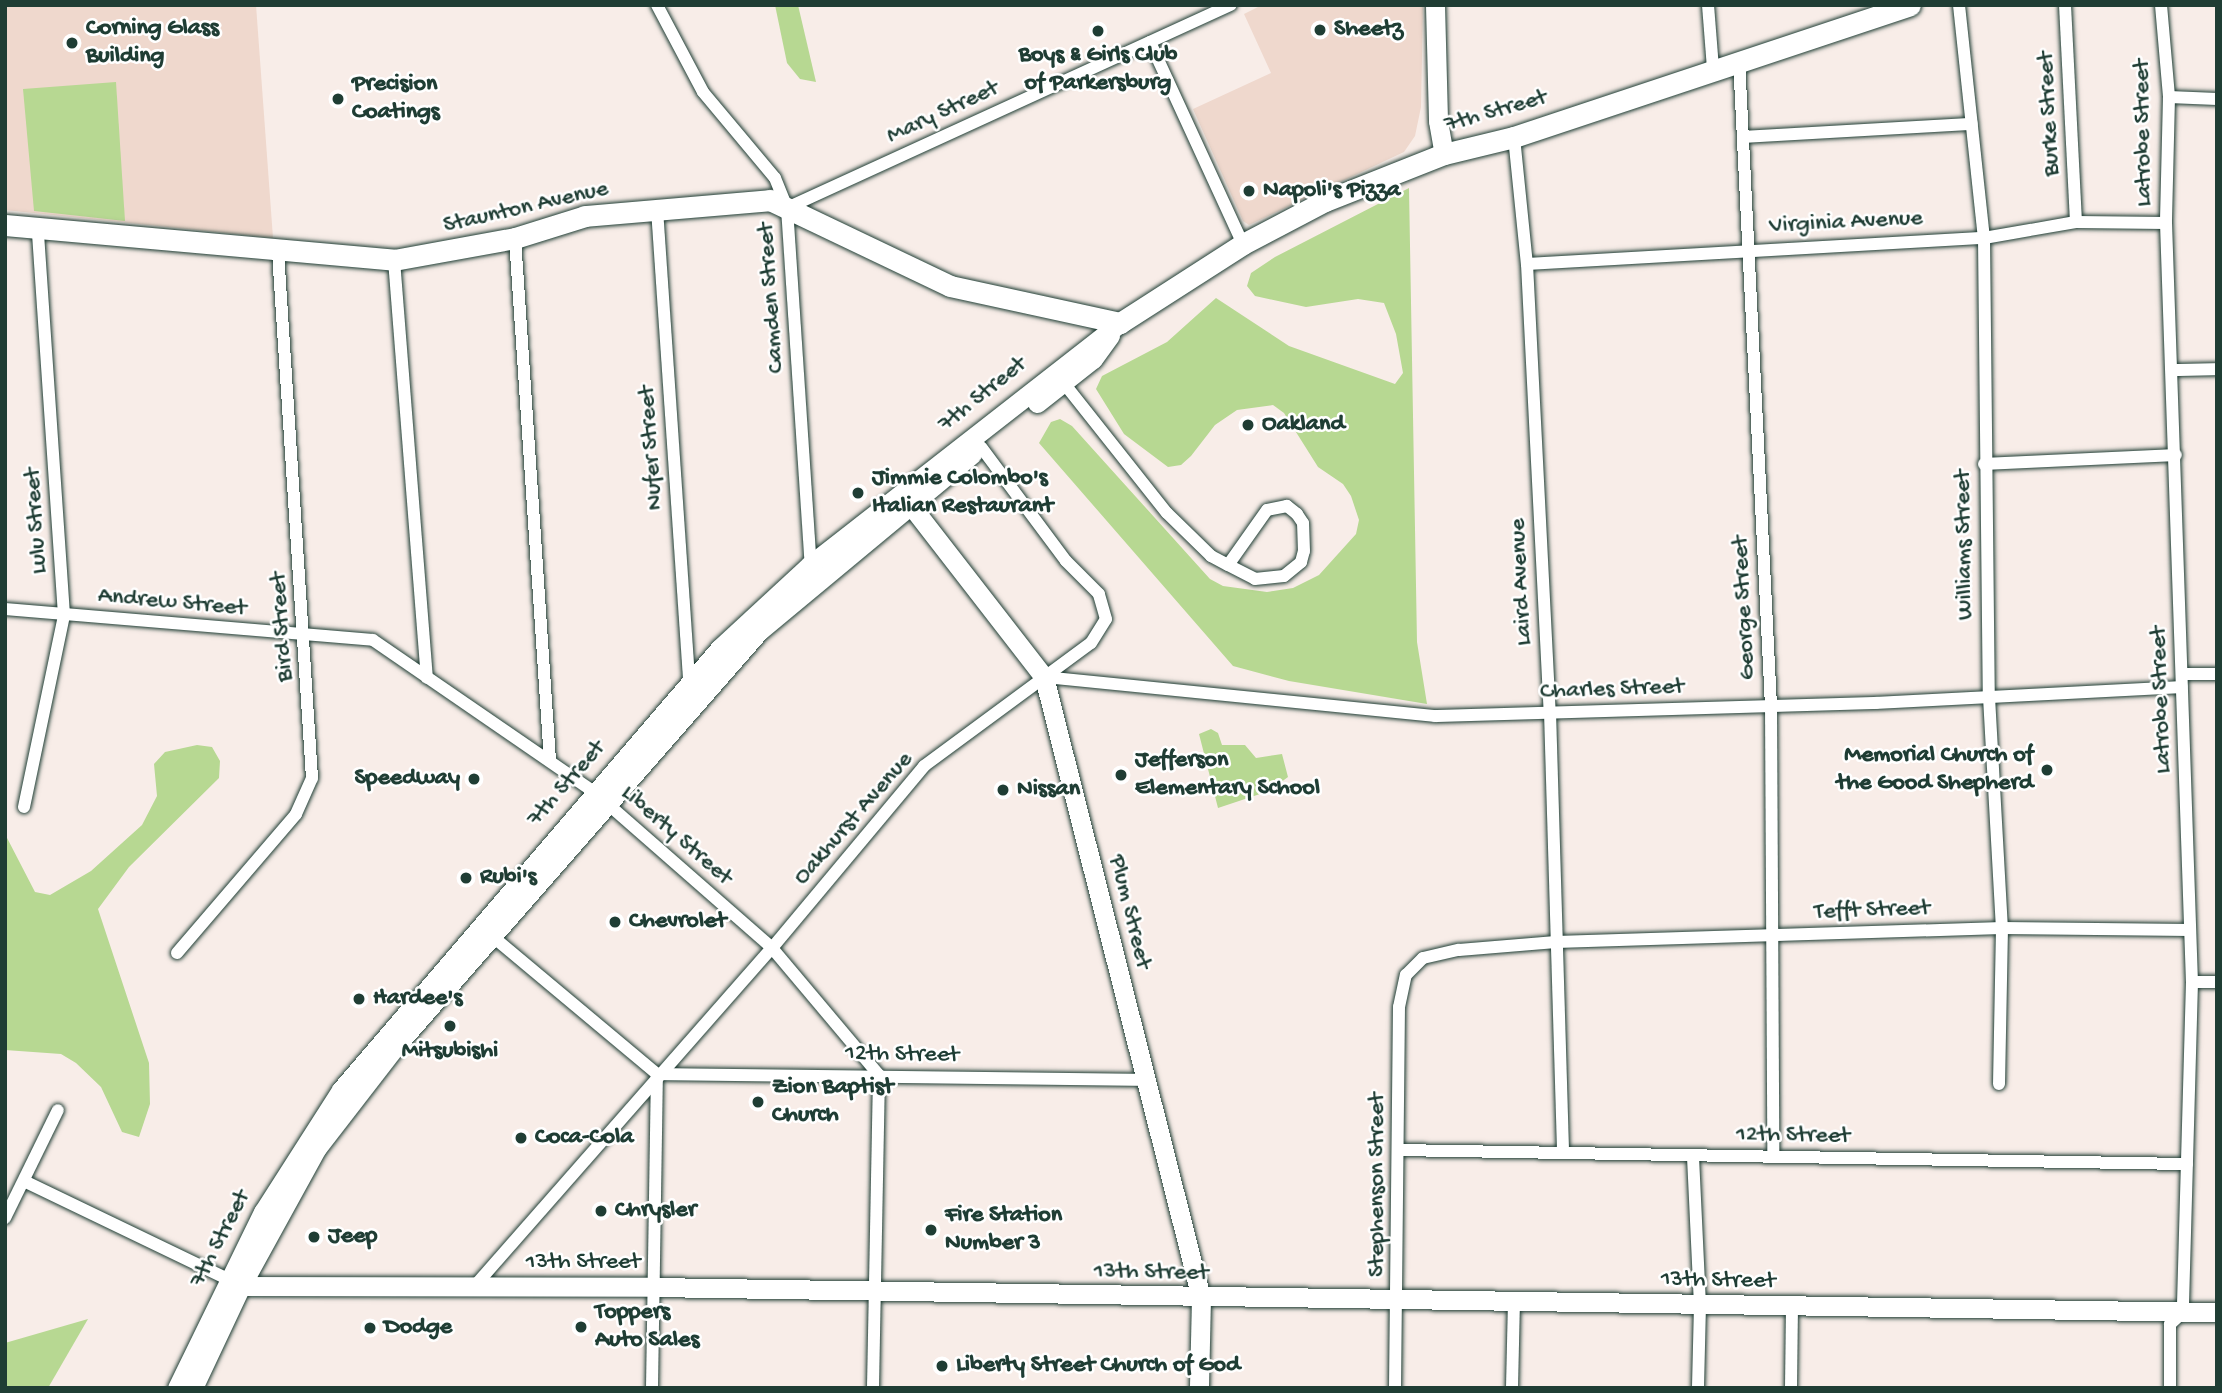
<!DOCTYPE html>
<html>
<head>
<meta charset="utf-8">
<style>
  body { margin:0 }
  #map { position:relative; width:2222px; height:1393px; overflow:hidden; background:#f8ede8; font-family:"Gochi Hand",sans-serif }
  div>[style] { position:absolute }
  .built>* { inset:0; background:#efd8cd }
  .green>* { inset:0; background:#b7d892 }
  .roads { filter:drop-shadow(0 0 2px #1f3d34) drop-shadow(0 0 2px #1f3d34) }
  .street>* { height:12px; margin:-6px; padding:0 6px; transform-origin:6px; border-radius:6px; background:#fff }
  .secondary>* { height:19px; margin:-9.5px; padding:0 9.5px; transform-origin:9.5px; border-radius:9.5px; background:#fff }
  .primary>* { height:21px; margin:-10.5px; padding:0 10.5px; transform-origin:10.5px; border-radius:10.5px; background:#fff }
  .dots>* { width:19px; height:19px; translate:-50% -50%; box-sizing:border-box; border:4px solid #fff; border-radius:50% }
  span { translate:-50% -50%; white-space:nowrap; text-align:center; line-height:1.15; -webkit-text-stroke:5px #fff; paint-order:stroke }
  .poi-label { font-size:24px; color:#1f3d34; font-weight:700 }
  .left { translate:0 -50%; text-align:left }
  .right { translate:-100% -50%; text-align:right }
  .street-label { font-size:24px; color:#1f3d34 }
  .frame { position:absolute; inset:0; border:7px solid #1f3d34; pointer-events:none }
</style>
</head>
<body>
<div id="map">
  <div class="built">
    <i style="clip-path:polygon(5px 5px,256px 5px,273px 238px,5px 210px)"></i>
    <i style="clip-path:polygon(1262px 5px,1423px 5px,1421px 107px,1415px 136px,1404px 152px,1249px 225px,1243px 221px,1193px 109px,1271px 73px,1244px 14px)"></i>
  </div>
  <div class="green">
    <i style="clip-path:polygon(775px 5px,798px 5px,816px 82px,800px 79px,787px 63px)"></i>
    <i style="clip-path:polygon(116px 82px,125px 221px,34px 211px,23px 89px)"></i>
    <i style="clip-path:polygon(1409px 188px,1417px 642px,1427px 704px,1289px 681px,1233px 666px,1039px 443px,1051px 422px,1060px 419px,1072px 426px,1210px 579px,1223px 586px,1267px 592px,1293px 588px,1319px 575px,1356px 534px,1359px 520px,1351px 496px,1343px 484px,1318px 467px,1284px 413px,1273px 405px,1237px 410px,1215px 425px,1191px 456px,1181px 465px,1168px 467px,1124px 434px,1096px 389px,1102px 376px,1167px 342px,1216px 298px,1289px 346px,1395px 384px,1403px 373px,1396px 334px,1384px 303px,1358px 299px,1306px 307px,1255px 296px,1247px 286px,1251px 273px,1275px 257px)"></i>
    <i style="clip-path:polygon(1211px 729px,1218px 733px,1222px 745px,1245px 745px,1256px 758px,1282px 754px,1288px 777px,1269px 791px,1218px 808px,1199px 734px)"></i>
    <i style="clip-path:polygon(197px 745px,212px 747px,220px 761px,219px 778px,129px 867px,98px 909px,149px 1063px,150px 1104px,139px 1137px,122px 1132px,101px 1087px,76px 1063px,61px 1054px,5px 1050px,5px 834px,35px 892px,50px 895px,91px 871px,142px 825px,157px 796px,154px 764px,165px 752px)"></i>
    <i style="clip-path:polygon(88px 1319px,48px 1388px,5px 1388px,5px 1343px)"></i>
  </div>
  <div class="roads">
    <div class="street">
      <i style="left:657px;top:5px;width:98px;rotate:62.1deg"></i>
      <i style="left:703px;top:92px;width:112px;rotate:50.1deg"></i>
      <i style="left:775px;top:178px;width:32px;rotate:68deg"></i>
      <i style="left:787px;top:208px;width:363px;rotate:86.2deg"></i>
      <i style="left:1708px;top:5px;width:63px;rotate:85.5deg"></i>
      <i style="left:1959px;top:5px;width:234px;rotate:83.9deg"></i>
      <i style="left:1984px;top:238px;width:459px;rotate:89.4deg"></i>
      <i style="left:1989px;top:697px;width:231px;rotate:86.8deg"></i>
      <i style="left:2002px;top:928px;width:156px;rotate:91.1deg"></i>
      <i style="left:2065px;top:5px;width:217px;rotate:87.1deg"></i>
      <i style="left:2161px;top:5px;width:92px;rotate:85deg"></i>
      <i style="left:2169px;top:97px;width:126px;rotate:91.4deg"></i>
      <i style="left:2166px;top:223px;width:759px;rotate:88.04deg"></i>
      <i style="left:2192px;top:982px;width:330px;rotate:91.6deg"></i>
      <i style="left:2183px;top:1312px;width:18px;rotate:137deg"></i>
      <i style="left:2170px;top:1324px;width:64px;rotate:90deg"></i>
      <i style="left:1150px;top:42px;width:222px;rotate:65.3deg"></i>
      <i style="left:1739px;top:59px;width:648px;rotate:87.17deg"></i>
      <i style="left:1771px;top:706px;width:450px;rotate:89.7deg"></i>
      <i style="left:2169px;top:97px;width:48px;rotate:2.4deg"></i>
      <i style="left:1514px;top:137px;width:128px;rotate:84.2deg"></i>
      <i style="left:1527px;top:264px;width:449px;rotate:87.1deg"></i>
      <i style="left:1550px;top:712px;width:441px;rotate:88.3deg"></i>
      <i style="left:1744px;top:137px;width:228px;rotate:-3.3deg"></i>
      <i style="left:787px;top:208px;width:488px;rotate:-24.6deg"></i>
      <i style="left:657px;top:209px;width:475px;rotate:86.1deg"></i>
      <i style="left:515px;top:238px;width:524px;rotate:86.17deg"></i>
      <i style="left:394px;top:260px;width:419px;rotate:85.5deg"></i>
      <i style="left:1527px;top:264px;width:458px;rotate:-3.3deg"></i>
      <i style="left:1984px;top:238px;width:93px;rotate:-9.9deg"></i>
      <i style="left:2076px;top:222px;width:90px;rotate:0.6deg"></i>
      <i style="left:2174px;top:370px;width:43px;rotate:-1.3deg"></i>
      <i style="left:1063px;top:382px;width:167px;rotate:51.6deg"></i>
      <i style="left:1167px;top:513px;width:62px;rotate:44.3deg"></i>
      <i style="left:1211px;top:556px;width:19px;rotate:28deg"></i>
      <i style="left:1228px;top:565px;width:30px;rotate:27deg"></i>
      <i style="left:1255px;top:579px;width:29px;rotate:-6deg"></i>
      <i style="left:1284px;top:576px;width:22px;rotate:-39deg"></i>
      <i style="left:1301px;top:562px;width:11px;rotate:-75deg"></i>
      <i style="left:1304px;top:551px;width:28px;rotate:-92deg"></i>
      <i style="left:1303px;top:523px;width:11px;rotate:-124deg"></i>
      <i style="left:1297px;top:514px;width:13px;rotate:-141deg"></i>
      <i style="left:1287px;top:506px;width:20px;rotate:169deg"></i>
      <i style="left:1267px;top:510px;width:67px;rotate:125.3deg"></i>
      <i style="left:1984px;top:464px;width:192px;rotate:-2.7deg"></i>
      <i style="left:5px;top:609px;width:369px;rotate:4.8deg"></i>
      <i style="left:373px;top:640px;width:268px;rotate:34.5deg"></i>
      <i style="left:594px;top:792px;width:237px;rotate:41.2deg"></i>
      <i style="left:772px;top:948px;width:166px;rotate:49.9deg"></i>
      <i style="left:879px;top:1075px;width:313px;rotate:91.1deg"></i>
      <i style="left:2182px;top:674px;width:35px"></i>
      <i style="left:1044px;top:677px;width:393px;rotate:5.7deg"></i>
      <i style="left:1435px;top:716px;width:441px;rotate:-1.7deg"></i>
      <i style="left:1876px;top:703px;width:306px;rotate:-3deg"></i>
      <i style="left:24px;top:807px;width:196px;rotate:-78.2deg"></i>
      <i style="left:64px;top:615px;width:387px;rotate:-93.9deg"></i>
      <i style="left:492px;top:936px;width:215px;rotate:39.9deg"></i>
      <i style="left:177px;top:953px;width:183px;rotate:-49.4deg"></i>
      <i style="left:296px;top:814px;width:39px;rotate:-66deg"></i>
      <i style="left:312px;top:778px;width:527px;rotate:-93.7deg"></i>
      <i style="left:2192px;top:982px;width:25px"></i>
      <i style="left:657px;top:1074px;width:490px;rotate:0.7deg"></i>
      <i style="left:1398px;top:1150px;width:789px;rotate:1.02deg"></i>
      <i style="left:1693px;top:1157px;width:148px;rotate:87.3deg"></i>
      <i style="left:1700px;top:1305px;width:83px;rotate:91.4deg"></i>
      <i style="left:24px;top:1181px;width:226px;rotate:25.7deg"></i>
      <i style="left:5px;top:1218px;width:120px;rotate:-63.9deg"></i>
      <i style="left:473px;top:1288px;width:453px;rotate:-48.7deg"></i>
      <i style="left:772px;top:948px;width:237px;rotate:-50.1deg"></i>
      <i style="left:924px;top:766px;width:207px;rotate:-36.4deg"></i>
      <i style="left:1091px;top:643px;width:28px;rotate:-58deg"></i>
      <i style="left:1106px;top:619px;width:26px;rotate:-106deg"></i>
      <i style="left:1099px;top:594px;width:47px;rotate:-135deg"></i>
      <i style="left:1066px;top:561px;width:142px;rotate:-126.7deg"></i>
      <i style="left:652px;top:1388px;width:314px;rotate:-89.1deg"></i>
      <i style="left:1395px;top:1388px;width:381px;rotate:-89.4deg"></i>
      <i style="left:1399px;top:1007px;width:33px;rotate:-78deg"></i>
      <i style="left:1406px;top:975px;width:24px;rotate:-45deg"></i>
      <i style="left:1423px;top:958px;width:37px;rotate:-13deg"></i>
      <i style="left:1459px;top:950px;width:97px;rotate:-4.7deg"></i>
      <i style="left:1556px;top:942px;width:446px;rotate:-1.8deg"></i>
      <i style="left:2002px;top:928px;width:188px;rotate:0.6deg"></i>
      <i style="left:1512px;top:1388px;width:86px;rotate:-88.7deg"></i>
      <i style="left:1791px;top:1388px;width:82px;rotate:-89.3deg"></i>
    </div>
    <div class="secondary">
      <i style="left:1435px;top:5px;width:116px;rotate:88.5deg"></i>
      <i style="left:1438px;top:121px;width:34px;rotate:80deg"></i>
      <i style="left:1037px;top:403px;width:71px;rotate:-38.2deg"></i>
      <i style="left:1093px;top:359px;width:29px;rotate:-54deg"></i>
      <i style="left:902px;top:494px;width:232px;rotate:52.2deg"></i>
      <i style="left:1044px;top:677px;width:641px;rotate:75.81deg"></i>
      <i style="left:1201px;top:1298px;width:90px;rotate:91.3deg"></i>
      <i style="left:228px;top:1279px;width:15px;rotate:28deg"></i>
      <i style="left:241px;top:1286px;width:412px;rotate:0.1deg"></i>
      <i style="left:653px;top:1287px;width:1564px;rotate:0.92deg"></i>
      <i style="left:177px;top:1388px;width:196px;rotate:-64deg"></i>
      <i style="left:263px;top:1212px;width:145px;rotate:-57.4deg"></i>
      <i style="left:341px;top:1090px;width:582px;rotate:-49.39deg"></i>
      <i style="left:720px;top:648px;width:122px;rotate:-42.7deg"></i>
      <i style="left:810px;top:565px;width:393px;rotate:-38deg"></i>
      <i style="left:193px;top:1388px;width:113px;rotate:-64.8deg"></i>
      <i style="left:241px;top:1286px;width:158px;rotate:-61.2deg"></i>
      <i style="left:317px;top:1148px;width:128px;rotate:-52.3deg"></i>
      <i style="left:395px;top:1047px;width:553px;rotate:-48.81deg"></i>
      <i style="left:759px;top:631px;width:277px;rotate:-39.7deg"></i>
    </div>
    <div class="primary">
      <i style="left:5px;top:225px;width:391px;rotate:5.1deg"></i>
      <i style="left:394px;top:260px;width:123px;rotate:-10.3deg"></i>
      <i style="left:515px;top:238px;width:73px;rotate:-17.4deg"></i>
      <i style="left:585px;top:216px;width:186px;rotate:-4.9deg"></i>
      <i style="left:770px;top:200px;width:199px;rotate:25.5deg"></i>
      <i style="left:950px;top:286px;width:174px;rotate:12.3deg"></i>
      <i style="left:1120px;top:323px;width:146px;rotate:-32.7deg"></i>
      <i style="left:1243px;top:244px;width:93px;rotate:-27.7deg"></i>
      <i style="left:1325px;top:201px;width:128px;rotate:-21.6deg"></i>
      <i style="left:1444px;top:154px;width:72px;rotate:-13.7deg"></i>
      <i style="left:1514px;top:137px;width:417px;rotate:-18.4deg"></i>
    </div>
  </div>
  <div class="dots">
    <i style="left:1320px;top:30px;background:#1f3d34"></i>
    <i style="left:1098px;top:31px;background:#1f3d34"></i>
    <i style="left:72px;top:43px;background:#1f3d34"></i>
    <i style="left:338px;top:99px;background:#1f3d34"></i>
    <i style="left:1249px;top:191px;background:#1f3d34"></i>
    <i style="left:1248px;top:425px;background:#1f3d34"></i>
    <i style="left:858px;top:493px;background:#1f3d34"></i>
    <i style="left:2047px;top:770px;background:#1f3d34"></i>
    <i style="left:1121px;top:775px;background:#1f3d34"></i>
    <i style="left:474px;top:779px;background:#1f3d34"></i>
    <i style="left:1003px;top:790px;background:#1f3d34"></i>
    <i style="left:466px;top:878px;background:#1f3d34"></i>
    <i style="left:615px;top:922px;background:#1f3d34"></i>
    <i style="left:359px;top:999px;background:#1f3d34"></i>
    <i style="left:450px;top:1026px;background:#1f3d34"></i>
    <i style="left:758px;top:1102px;background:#1f3d34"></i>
    <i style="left:521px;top:1138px;background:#1f3d34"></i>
    <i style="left:601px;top:1211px;background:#1f3d34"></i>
    <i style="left:931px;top:1230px;background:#1f3d34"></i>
    <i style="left:314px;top:1237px;background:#1f3d34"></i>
    <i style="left:581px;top:1327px;background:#1f3d34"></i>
    <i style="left:370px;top:1328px;background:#1f3d34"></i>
    <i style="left:942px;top:1366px;background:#1f3d34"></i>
  </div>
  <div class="poi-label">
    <span class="left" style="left:86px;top:43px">Corning Glass<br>Building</span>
    <span class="left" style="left:1334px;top:30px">Sheetz</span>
    <span style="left:1098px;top:70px">Boys &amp; Girls Club<br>of Parkersburg</span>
    <span class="left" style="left:352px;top:99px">Precision<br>Coatings</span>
    <span class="left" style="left:1263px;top:191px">Napoli's Pizza</span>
    <span class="left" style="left:1262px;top:425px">Oakland</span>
    <span class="left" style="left:872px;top:493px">Jimmie Colombo's<br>Italian Restaurant</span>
    <span class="right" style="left:2033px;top:770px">Memorial Church of<br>the Good Shepherd</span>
    <span class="left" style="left:1135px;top:775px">Jefferson<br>Elementary School</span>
    <span class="right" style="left:460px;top:779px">Speedway</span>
    <span class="left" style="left:1017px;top:790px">Nissan</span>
    <span class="left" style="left:480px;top:878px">Rubi's</span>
    <span class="left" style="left:629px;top:922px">Chevrolet</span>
    <span class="left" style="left:373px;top:999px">Hardee's</span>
    <span style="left:450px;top:1052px">Mitsubishi</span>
    <span class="left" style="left:772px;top:1102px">Zion Baptist<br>Church</span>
    <span class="left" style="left:535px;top:1138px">Coca-Cola</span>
    <span class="left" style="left:615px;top:1211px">Chrysler</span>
    <span class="left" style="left:945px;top:1230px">Fire Station<br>Number 3</span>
    <span class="left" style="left:328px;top:1237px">Jeep</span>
    <span class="left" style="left:595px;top:1327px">Toppers<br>Auto Sales</span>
    <span class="left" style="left:384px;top:1328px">Dodge</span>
    <span class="left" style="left:956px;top:1366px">Liberty Street Church of God</span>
  </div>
  <div class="street-label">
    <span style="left:1496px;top:112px;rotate:-16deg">7th Street</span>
    <span style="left:943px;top:113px;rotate:-25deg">Mary Street</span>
    <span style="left:2050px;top:114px;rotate:-93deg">Burke Street</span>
    <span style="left:2144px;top:133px;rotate:-91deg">Latrobe Street</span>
    <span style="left:526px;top:208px;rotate:-13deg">Staunton Avenue</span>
    <span style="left:1846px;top:223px;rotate:-3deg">Virginia Avenue</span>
    <span style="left:772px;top:298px;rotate:-94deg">Camden Street</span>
    <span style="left:983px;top:395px;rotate:-39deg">7th Street</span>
    <span style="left:652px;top:448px;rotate:-94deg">Nufer Street</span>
    <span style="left:37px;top:521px;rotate:-94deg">Lulu Street</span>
    <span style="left:1965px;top:545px;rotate:-91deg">Williams Street</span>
    <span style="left:1522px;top:582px;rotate:-93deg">Laird Avenue</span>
    <span style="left:172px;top:603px;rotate:5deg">Andrew Street</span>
    <span style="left:1745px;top:608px;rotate:-93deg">George Street</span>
    <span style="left:283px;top:627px;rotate:-94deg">Bird Street</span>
    <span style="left:1612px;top:690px;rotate:-2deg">Charles Street</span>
    <span style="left:2162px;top:700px;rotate:-92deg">Latrobe Street</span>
    <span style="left:567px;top:784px;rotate:-49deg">7th Street</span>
    <span style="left:854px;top:819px;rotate:-49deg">Oakhurst Avenue</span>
    <span style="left:676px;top:836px;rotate:41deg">Liberty Street</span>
    <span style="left:1872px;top:911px;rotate:-2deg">Tefft Street</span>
    <span style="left:1129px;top:912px;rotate:76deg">Plum Street</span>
    <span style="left:902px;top:1055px;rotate:1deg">12th Street</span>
    <span style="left:1793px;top:1136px;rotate:1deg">12th Street</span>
    <span style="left:1378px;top:1185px;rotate:-90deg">Stephenson Street</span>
    <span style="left:221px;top:1239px;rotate:-63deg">7th Street</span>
    <span style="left:583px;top:1263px">13th Street</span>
    <span style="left:1151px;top:1273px;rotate:1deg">13th Street</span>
    <span style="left:1718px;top:1281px;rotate:1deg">13th Street</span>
  </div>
  <div class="frame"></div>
</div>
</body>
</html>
